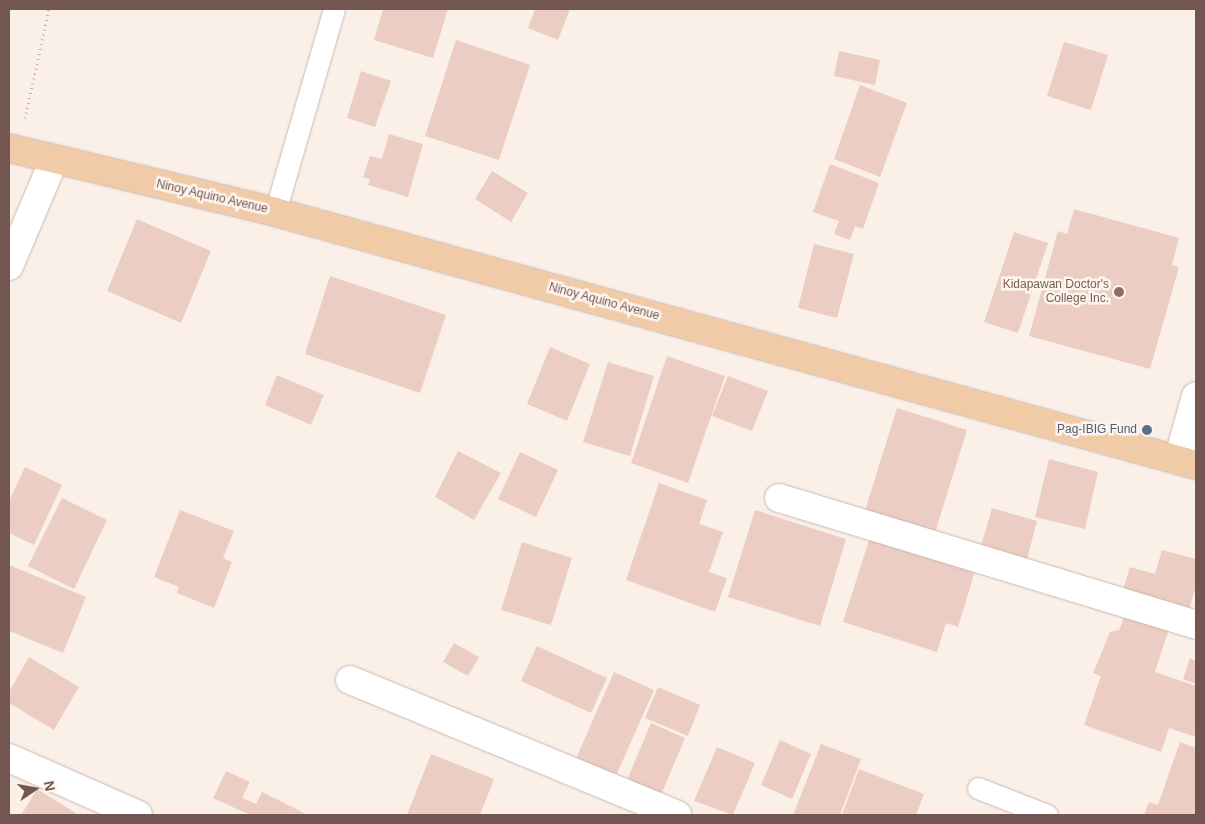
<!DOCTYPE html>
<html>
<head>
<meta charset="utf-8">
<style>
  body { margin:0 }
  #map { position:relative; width:1205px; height:824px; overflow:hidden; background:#faf0e8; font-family:Helvetica,sans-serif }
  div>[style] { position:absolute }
  .building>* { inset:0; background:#eccdc3 }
  .path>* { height:3px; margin-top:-1.5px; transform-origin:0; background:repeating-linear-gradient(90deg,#d1b0a6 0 1px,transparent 0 5px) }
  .roads { filter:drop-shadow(0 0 1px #cbb7af) drop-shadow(0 0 1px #cbb7af) }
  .lane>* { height:21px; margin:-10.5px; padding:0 10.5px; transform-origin:10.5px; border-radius:10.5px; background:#fff }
  .street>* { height:28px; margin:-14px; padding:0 14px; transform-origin:14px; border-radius:14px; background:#fff }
  .primary>* { height:28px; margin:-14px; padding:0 14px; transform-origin:14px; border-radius:14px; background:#f1caa8 }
  .dots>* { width:14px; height:14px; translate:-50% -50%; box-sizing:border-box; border:2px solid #fdf5ee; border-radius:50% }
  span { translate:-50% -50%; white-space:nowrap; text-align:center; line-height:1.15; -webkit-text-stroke:5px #fdf5ee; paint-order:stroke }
  .street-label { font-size:12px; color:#72564f }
  .education-label { font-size:12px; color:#785e54 }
  .right { translate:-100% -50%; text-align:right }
  .service-label { font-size:12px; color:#4e5e75 }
  .frame { position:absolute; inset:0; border:10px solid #72564f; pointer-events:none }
  .north { position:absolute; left:10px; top:764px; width:50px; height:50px; -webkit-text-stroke:4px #fdf5ee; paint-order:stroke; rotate:78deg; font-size:14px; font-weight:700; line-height:20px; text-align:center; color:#72564f }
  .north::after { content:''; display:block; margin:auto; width:18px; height:22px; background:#72564f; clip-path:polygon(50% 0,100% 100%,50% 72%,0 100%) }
</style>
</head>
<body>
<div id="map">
  <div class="building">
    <i style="clip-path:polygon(383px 9px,448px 9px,433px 58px,374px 40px)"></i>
    <i style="clip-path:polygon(535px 9px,570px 9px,558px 40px,528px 28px)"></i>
    <i style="clip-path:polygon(456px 40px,530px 65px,499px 160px,425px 136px)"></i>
    <i style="clip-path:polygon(1064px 42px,1108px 55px,1091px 110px,1047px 96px)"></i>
    <i style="clip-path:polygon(839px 51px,880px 60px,875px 85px,834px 76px)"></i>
    <i style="clip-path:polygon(361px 71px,391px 81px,375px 127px,347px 118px)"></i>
    <i style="clip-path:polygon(860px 85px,907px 103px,880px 177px,834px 159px)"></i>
    <i style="clip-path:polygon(389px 134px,423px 144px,408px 197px,368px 185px,370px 179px,363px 177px,370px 156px,382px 159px)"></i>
    <i style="clip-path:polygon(830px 164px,879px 183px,863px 229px,855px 226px,850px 240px,834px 234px,839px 221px,813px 212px)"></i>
    <i style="clip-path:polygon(492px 171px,528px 193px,511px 222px,475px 199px)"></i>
    <i style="clip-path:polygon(1074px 209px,1179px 238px,1172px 265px,1179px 267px,1150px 369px,1029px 336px,1058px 231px,1067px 234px)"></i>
    <i style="clip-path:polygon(137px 219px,211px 251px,181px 323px,107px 291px)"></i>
    <i style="clip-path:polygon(1014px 232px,1048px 243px,1018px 333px,984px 322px)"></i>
    <i style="clip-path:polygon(814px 244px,854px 254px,837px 318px,798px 308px)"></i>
    <i style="clip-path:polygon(330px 276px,446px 315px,420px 393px,305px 354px)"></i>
    <i style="clip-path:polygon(550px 347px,590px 364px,567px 421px,527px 404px)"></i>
    <i style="clip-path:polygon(667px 356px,725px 376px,688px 483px,631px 463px)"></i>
    <i style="clip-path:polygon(608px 362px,654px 376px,630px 456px,583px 442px)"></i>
    <i style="clip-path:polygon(277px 375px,324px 395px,311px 425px,265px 405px)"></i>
    <i style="clip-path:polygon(728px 376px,768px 391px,752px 431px,712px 416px)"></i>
    <i style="clip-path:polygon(897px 408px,967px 430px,933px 539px,863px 517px)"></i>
    <i style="clip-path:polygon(458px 451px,501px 473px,474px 520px,435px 497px)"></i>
    <i style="clip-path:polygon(520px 452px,558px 470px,536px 517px,498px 499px)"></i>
    <i style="clip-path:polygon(1049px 459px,1098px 472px,1085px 529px,1035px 517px)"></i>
    <i style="clip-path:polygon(25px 467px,62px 485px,34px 545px,9px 533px,9px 501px)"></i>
    <i style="clip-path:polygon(659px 483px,707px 500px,699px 524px,723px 532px,709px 572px,727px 578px,715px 612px,626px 580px)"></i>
    <i style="clip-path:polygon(62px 498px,107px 520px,74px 589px,28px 566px)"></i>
    <i style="clip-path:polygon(992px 508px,1037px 521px,1026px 563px,980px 550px)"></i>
    <i style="clip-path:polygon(180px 510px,234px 531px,223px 558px,232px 562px,214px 608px,177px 593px,179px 587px,154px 577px)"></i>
    <i style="clip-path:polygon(755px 510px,846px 539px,820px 626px,728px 597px)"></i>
    <i style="clip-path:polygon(870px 537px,975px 571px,958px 627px,946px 623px,937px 652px,843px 622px)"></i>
    <i style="clip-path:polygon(522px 542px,572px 558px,551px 625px,501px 610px)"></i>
    <i style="clip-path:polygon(1162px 550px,1196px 559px,1196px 585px,1188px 614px,1121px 596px,1130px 567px,1155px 574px)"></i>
    <i style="clip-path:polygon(9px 565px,86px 597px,63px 653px,9px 631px)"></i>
    <i style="clip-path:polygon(1124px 618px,1136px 618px,1169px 629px,1155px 672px,1196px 686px,1196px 737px,1169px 728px,1161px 752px,1084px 725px,1101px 676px,1093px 673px,1110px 632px,1119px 630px)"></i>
    <i style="clip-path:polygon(454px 643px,479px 657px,468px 676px,443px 662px)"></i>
    <i style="clip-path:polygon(537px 646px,607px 678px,591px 713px,521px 681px)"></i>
    <i style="clip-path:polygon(29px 657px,79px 687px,54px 730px,9px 703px,9px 692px)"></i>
    <i style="clip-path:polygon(1190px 658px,1196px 661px,1196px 684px,1183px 679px)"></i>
    <i style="clip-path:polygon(614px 672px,654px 690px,611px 787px,571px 770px)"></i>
    <i style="clip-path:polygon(658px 687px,700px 705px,688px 736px,645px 718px)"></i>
    <i style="clip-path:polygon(651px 723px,685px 738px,658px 802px,624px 787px)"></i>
    <i style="clip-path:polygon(780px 740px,811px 754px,792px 799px,761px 785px)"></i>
    <i style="clip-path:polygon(1180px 742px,1196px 748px,1196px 815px,1144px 815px,1149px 802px,1158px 805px)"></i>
    <i style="clip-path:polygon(821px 744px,861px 759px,840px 815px,793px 815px)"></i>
    <i style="clip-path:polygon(717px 747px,755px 763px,733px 815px,694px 801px)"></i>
    <i style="clip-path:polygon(431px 754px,494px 779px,480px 815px,407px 815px)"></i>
    <i style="clip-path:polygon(859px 769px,924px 794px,916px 815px,842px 815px)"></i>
    <i style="clip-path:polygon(226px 771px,250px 782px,242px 798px,256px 804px,262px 792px,308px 815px,250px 815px,213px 798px)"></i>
    <i style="clip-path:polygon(37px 789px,79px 815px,21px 815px)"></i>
  </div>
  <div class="path">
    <i style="left:25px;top:118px;width:112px;rotate:-77.6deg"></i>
  </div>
  <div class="roads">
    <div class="lane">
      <i style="left:275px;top:212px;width:211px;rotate:-73.8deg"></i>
      <i style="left:978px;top:788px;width:74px;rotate:21.4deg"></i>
    </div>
    <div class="street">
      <i style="left:9px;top:266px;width:115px;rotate:-67deg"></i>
      <i style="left:1178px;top:460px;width:66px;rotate:-74.3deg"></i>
      <i style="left:779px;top:498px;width:436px;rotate:16.9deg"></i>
      <i style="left:350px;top:680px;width:354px;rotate:22.4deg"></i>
      <i style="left:9px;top:758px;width:141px;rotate:23.8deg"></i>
    </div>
    <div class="primary">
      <i style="left:9px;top:148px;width:274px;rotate:13.5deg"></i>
      <i style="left:275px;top:212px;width:955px;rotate:15.36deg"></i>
    </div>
  </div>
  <div class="dots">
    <i style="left:1119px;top:292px;background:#8d6e63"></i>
    <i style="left:1147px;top:430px;background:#5c6f8a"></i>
  </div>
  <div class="street-label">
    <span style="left:212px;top:197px;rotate:13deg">Ninoy Aquino Avenue</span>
    <span style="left:604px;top:302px;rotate:15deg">Ninoy Aquino Avenue</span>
  </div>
  <div class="education-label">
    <span class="right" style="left:1109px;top:292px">Kidapawan Doctor's<br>College Inc.</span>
  </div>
  <div class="service-label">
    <span class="right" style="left:1137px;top:430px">Pag-IBIG Fund</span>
  </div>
  <div class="frame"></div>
  <div class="north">N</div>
</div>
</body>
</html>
